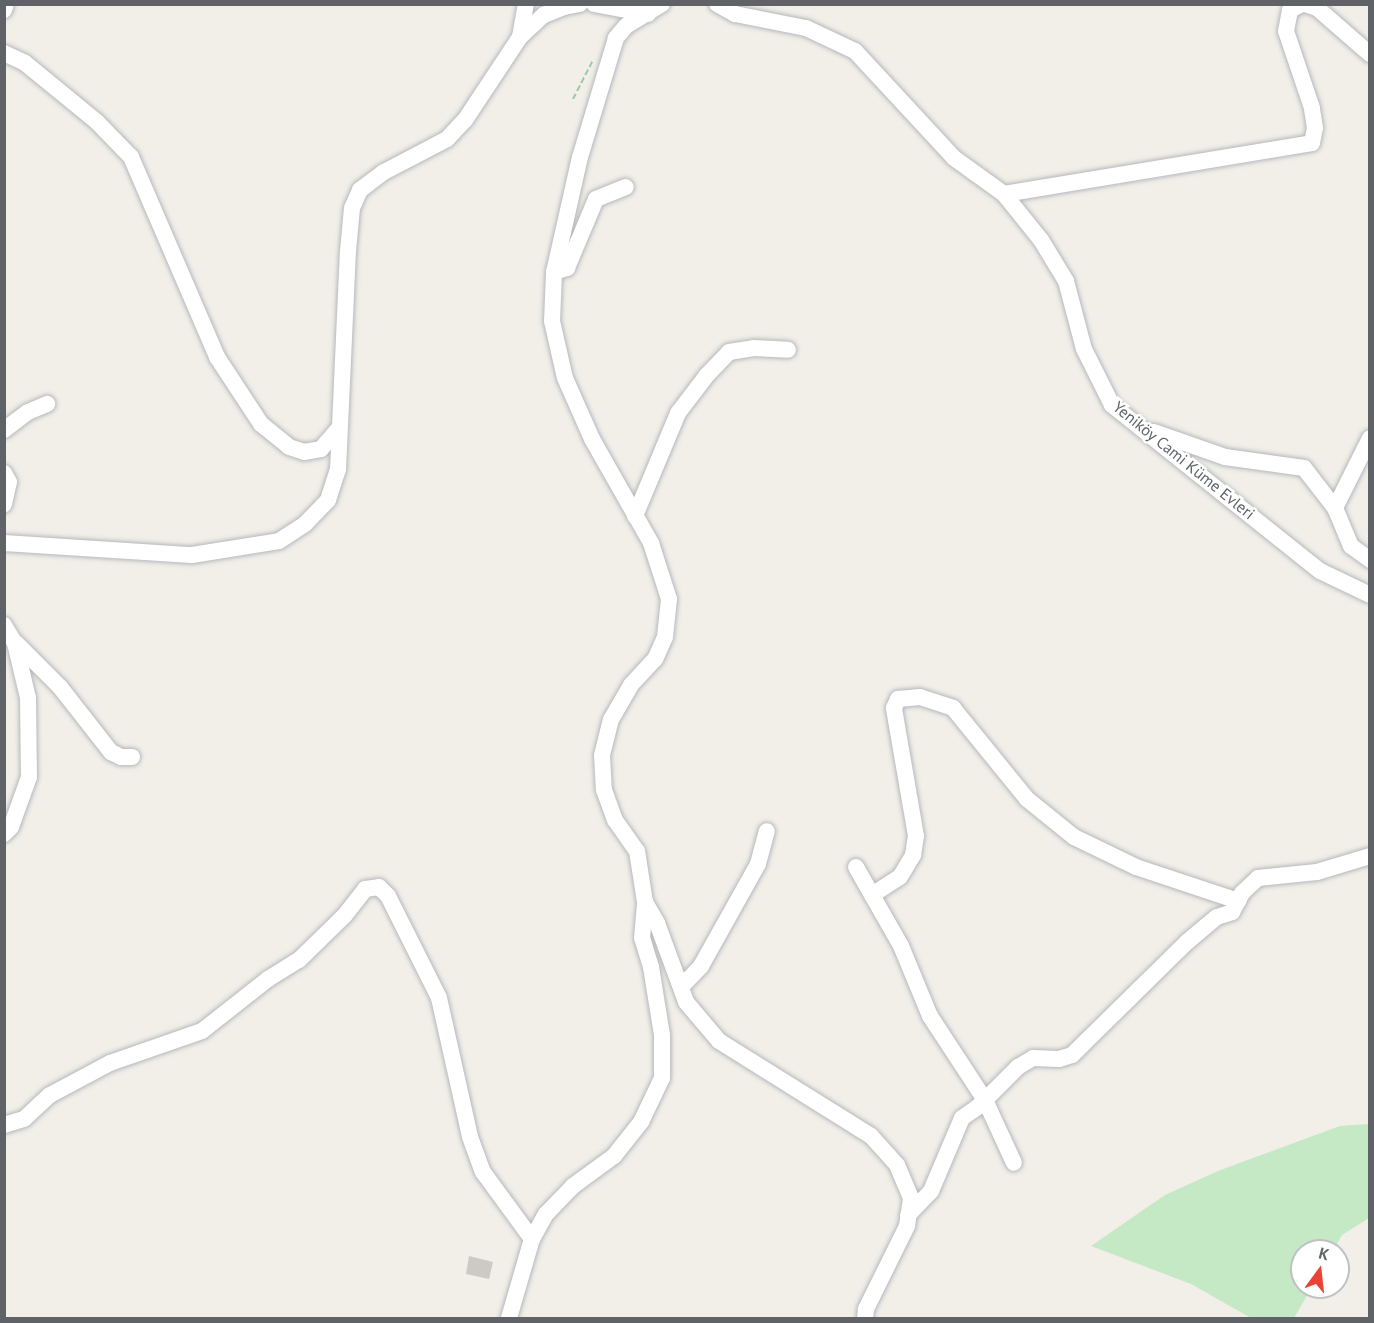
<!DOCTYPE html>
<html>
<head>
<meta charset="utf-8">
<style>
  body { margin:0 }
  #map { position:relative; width:1374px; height:1323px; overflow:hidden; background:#f1efe8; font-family:"PT Sans",sans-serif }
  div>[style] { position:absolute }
  .green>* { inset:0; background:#c5e8c5 }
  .building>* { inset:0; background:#cccac5 }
  .path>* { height:2px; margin-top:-1px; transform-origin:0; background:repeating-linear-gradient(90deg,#9cc7a9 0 6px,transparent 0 9px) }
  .roads { filter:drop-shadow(0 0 2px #b5b8bc) drop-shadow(0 0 2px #b5b8bc) }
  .minor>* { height:16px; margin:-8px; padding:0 8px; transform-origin:8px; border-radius:8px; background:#fff }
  span { translate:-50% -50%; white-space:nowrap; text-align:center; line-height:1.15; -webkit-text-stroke:5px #fff; paint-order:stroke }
  .street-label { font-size:16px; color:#5f6368 }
  .frame { position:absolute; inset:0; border:6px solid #5f6368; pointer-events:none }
  .north { position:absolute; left:1290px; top:1239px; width:60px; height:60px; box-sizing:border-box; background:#fff; border:2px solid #bfc1c3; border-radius:50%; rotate:15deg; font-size:16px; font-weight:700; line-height:24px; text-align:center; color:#5f6368 }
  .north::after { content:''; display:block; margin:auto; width:21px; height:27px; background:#ea4335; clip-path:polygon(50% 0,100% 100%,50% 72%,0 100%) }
</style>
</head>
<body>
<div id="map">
  <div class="green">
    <i style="clip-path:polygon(1369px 1124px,1369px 1218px,1342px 1235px,1333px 1251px,1302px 1251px,1302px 1287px,1312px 1287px,1294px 1318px,1251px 1318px,1191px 1284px,1091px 1246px,1165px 1195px,1218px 1171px,1340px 1126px)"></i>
  </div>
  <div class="building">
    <i style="clip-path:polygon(469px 1256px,493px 1262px,489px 1279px,466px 1274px)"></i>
  </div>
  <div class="path">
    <i style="left:573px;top:99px;width:42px;rotate:-62.8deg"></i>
  </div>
  <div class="roads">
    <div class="minor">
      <i style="left:594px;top:4px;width:55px;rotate:10.5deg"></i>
      <i style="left:662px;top:4px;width:42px;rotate:148.6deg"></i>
      <i style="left:626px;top:26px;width:16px;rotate:130deg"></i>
      <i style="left:616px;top:38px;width:124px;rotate:106.8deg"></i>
      <i style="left:580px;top:157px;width:118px;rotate:102.7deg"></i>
      <i style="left:554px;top:272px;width:49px;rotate:92.3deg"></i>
      <i style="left:552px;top:321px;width:58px;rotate:77.2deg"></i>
      <i style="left:565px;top:378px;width:67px;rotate:66.1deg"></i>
      <i style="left:592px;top:439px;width:120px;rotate:60.4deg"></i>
      <i style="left:651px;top:543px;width:59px;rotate:72.2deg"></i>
      <i style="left:669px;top:599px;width:38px;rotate:96deg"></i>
      <i style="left:665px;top:637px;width:24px;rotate:114deg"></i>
      <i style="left:655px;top:659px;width:35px;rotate:133deg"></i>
      <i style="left:631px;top:685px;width:39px;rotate:120deg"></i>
      <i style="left:611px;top:719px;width:37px;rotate:104deg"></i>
      <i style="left:602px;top:755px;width:35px;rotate:87deg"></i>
      <i style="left:604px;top:790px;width:32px;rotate:70deg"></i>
      <i style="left:615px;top:820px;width:38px;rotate:55deg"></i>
      <i style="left:637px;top:851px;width:52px;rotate:81.1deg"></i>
      <i style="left:645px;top:902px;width:24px;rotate:60deg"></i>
      <i style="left:657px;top:923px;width:84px;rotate:69.8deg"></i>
      <i style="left:686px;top:1002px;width:51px;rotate:49.8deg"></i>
      <i style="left:719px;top:1041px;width:179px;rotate:32deg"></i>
      <i style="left:871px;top:1136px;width:39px;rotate:48deg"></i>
      <i style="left:897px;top:1165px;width:36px;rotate:67deg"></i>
      <i style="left:911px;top:1198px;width:28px;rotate:98deg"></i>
      <i style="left:907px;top:1226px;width:93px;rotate:116.3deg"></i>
      <i style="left:866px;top:1309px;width:9px;rotate:96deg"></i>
      <i style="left:717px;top:4px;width:21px;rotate:29deg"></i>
      <i style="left:735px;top:14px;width:72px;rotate:11.2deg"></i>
      <i style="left:806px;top:28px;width:54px;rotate:25.1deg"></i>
      <i style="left:855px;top:51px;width:146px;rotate:47.2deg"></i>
      <i style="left:954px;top:158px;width:62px;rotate:35.8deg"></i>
      <i style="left:1004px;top:194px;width:59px;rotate:51.2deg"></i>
      <i style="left:1041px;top:240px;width:48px;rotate:58.6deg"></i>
      <i style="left:1066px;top:281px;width:70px;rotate:75.2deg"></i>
      <i style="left:1084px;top:349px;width:63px;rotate:63.4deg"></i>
      <i style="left:1112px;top:405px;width:266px;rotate:38.6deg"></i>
      <i style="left:1320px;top:571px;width:55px;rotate:25.6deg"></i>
      <i style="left:1305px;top:4px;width:13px;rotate:18deg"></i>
      <i style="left:1317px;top:8px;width:70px;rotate:41deg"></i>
      <i style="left:4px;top:10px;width:6px;rotate:-72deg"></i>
      <i style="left:520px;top:37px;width:34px;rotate:-80deg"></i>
      <i style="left:4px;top:53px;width:23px;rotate:25deg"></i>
      <i style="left:25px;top:63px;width:93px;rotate:39.3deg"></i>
      <i style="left:97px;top:122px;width:49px;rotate:45.8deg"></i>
      <i style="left:131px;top:157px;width:218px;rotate:66.7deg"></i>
      <i style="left:217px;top:357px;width:80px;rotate:56.7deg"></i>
      <i style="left:261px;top:424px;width:36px;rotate:39deg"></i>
      <i style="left:289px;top:447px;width:16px;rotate:18deg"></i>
      <i style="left:304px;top:452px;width:17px;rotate:-10deg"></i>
      <i style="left:321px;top:449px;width:28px;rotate:-49deg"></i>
      <i style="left:1004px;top:194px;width:312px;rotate:-9.4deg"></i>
      <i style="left:1312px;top:143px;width:15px;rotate:-79deg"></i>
      <i style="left:1315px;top:128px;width:20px;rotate:-99deg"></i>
      <i style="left:1312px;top:108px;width:81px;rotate:-108.7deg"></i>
      <i style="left:1286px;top:31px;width:21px;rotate:-79deg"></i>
      <i style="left:1290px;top:10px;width:13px;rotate:-27deg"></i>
      <i style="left:554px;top:272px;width:14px;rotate:-17deg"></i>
      <i style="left:567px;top:268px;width:75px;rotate:-67.2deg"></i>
      <i style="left:596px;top:199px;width:32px;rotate:-22deg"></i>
      <i style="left:4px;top:430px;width:30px;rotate:-37deg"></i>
      <i style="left:28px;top:412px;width:21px;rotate:-23deg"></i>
      <i style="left:1154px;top:432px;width:75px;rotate:19.4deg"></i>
      <i style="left:1225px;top:457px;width:80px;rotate:7.9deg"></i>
      <i style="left:1304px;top:468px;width:51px;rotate:52.2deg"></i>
      <i style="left:1370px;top:438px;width:78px;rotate:116.6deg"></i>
      <i style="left:1335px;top:508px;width:41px;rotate:67.2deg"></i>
      <i style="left:1351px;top:546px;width:24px;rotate:36deg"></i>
      <i style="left:4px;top:473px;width:10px;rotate:61deg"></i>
      <i style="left:9px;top:482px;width:23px;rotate:103deg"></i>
      <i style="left:635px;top:516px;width:112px;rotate:-67.3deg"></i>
      <i style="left:678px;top:413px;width:48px;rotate:-52.7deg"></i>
      <i style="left:707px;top:375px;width:32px;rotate:-46deg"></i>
      <i style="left:729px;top:352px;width:25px;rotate:-9deg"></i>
      <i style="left:754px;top:348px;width:34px;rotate:3deg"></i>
      <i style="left:4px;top:543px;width:188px;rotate:3.7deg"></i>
      <i style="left:192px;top:555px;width:88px;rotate:-9.1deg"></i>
      <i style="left:279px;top:541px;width:31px;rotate:-33deg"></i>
      <i style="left:305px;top:524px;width:33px;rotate:-46deg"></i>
      <i style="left:328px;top:500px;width:32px;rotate:-72deg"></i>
      <i style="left:338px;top:470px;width:219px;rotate:-87.4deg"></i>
      <i style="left:348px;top:251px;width:43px;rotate:-84.7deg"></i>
      <i style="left:352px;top:208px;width:20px;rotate:-66deg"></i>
      <i style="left:360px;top:190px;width:30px;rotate:-37deg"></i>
      <i style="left:384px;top:172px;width:71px;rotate:-27.6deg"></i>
      <i style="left:447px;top:139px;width:26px;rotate:-47deg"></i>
      <i style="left:465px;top:120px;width:100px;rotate:-56.5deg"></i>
      <i style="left:520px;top:37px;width:33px;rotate:-43deg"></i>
      <i style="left:544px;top:15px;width:22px;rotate:-22deg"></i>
      <i style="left:564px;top:7px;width:16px;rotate:-11deg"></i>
      <i style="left:4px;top:625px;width:21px;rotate:59deg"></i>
      <i style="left:15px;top:643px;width:57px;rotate:76.7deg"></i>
      <i style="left:28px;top:698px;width:79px;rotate:89.3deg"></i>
      <i style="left:29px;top:777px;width:53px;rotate:109.8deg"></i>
      <i style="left:11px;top:827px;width:10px;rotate:135deg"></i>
      <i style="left:16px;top:643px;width:62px;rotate:45deg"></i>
      <i style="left:60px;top:687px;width:83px;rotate:51.9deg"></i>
      <i style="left:111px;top:752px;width:11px;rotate:27deg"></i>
      <i style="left:121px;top:757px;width:11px"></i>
      <i style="left:856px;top:867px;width:91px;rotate:60.3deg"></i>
      <i style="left:901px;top:946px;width:76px;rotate:67.5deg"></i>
      <i style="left:930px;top:1016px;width:100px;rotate:56.8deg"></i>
      <i style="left:985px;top:1100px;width:69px;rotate:65.3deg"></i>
      <i style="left:872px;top:895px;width:33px;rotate:-33deg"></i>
      <i style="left:900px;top:877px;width:26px;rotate:-59deg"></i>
      <i style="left:913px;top:855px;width:19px;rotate:-81deg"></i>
      <i style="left:916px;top:836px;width:130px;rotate:-99.8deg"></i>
      <i style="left:894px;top:708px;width:10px;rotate:-66deg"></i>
      <i style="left:898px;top:699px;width:22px;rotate:-5deg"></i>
      <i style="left:920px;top:697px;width:35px;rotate:18deg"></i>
      <i style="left:953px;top:708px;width:117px;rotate:50.9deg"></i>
      <i style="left:1027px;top:799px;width:60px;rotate:39deg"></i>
      <i style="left:1074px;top:837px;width:69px;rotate:25.8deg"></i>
      <i style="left:1136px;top:867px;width:108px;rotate:18.4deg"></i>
      <i style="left:681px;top:987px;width:29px;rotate:-46deg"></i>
      <i style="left:701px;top:966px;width:117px;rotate:-60.8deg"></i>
      <i style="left:758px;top:864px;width:34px;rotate:-75deg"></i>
      <i style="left:4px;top:1125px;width:21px;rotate:-17deg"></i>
      <i style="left:24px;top:1119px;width:35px;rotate:-43deg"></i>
      <i style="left:50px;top:1095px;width:68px;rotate:-28.1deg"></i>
      <i style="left:110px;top:1063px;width:97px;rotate:-19.2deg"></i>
      <i style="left:202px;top:1031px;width:84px;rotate:-38.2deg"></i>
      <i style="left:268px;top:979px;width:36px;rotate:-32deg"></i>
      <i style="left:299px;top:960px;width:64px;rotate:-44.4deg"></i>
      <i style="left:345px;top:915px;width:33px;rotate:-52deg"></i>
      <i style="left:365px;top:889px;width:14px;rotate:-8deg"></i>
      <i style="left:379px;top:887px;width:13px;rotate:45deg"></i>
      <i style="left:388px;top:896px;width:114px;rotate:63.4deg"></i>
      <i style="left:439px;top:998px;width:142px;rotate:77.4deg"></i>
      <i style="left:470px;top:1137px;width:37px;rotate:70deg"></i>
      <i style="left:483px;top:1172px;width:83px;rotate:53.8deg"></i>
      <i style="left:908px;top:1215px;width:33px;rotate:-46deg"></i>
      <i style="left:931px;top:1191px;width:79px;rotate:-67deg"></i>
      <i style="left:962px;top:1118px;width:19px;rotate:-35deg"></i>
      <i style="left:978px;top:1107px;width:57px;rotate:-45deg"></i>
      <i style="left:1018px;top:1067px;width:17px;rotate:-31deg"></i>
      <i style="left:1033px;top:1058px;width:26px;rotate:2deg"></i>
      <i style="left:1059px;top:1059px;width:14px;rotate:-17deg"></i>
      <i style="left:1072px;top:1055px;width:161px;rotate:-44.5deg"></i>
      <i style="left:1187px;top:942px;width:39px;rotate:-40deg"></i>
      <i style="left:1217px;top:917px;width:16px;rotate:-18deg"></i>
      <i style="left:1232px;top:912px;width:21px;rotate:-62deg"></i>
      <i style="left:1242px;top:893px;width:22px;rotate:-43deg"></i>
      <i style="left:1258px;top:878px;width:59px;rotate:-5.8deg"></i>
      <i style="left:1317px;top:872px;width:55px;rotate:-16.8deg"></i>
      <i style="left:509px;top:1318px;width:82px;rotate:-73.8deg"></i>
      <i style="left:532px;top:1239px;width:29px;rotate:-61deg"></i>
      <i style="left:546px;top:1214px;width:39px;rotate:-46deg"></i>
      <i style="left:573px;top:1186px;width:51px;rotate:-36.2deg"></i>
      <i style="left:614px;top:1156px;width:43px;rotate:-51.5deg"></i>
      <i style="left:641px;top:1122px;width:49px;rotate:-64.5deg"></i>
      <i style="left:662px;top:1078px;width:43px;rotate:-90deg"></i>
      <i style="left:662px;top:1035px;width:69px;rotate:-99.2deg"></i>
      <i style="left:651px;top:967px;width:30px;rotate:-107deg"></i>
      <i style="left:642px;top:938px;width:36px;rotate:-85deg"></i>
    </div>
  </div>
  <div class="street-label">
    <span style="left:1184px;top:460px;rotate:39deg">Yeniköy Cami Küme Evleri</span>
  </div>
  <div class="frame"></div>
  <div class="north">K</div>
</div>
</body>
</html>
